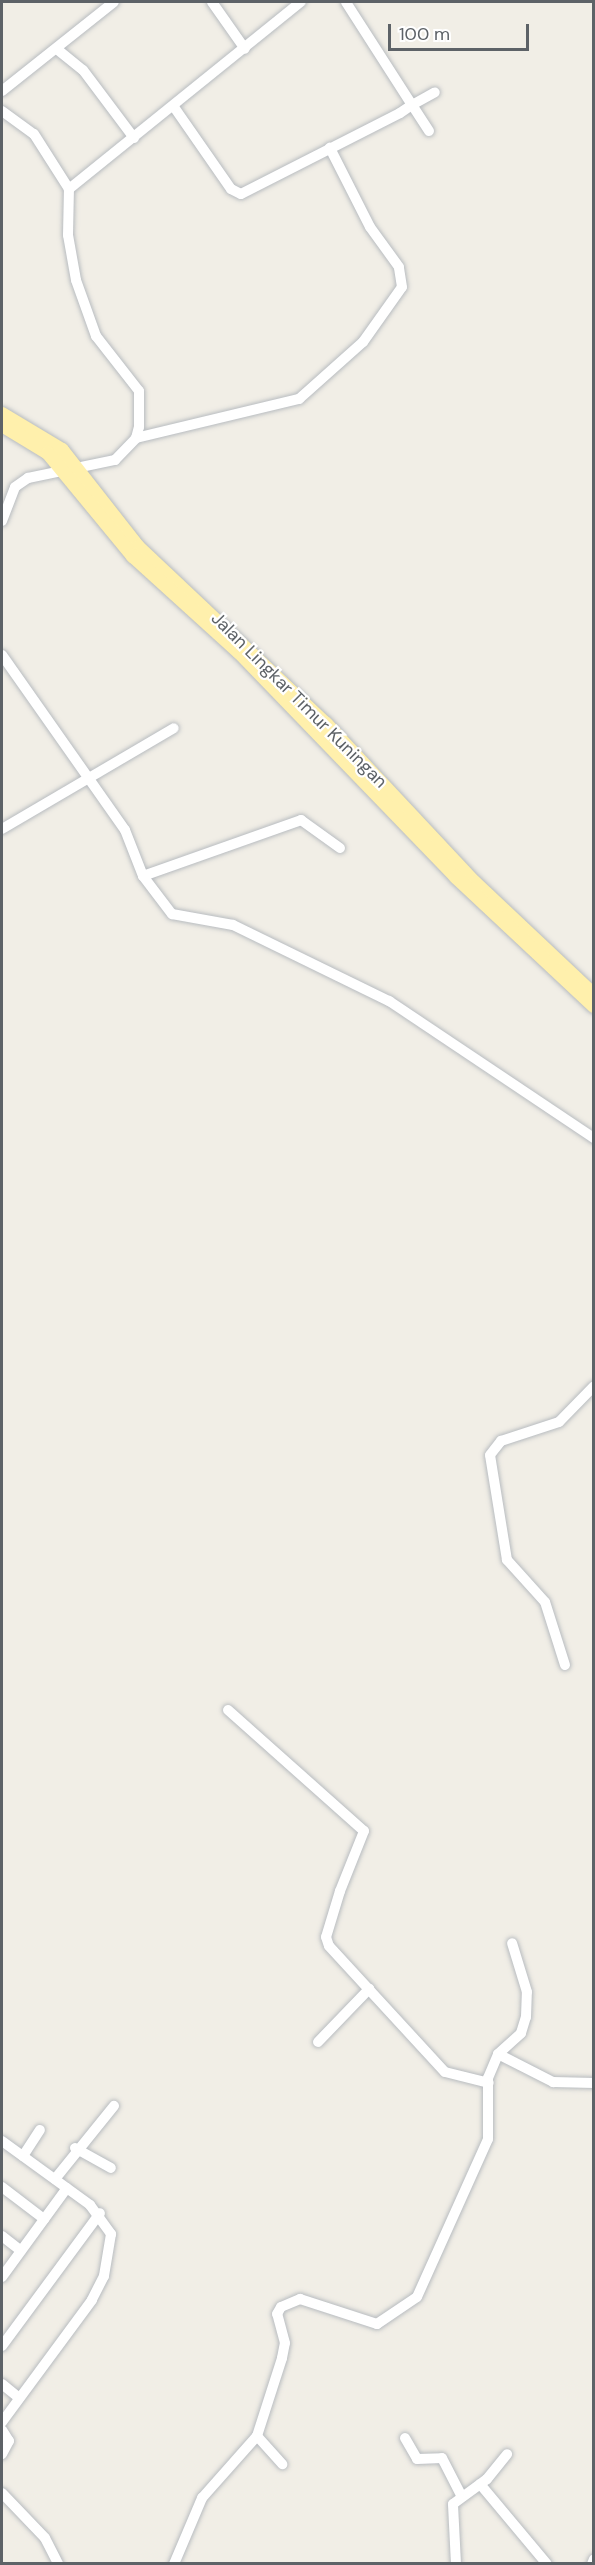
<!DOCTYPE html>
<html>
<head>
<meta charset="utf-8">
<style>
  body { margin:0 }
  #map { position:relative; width:595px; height:2565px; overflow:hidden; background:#f1eee6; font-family:"DM Sans",sans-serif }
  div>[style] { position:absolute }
  .roads { filter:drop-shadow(0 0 2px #b8bcc0) drop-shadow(0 0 2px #b8bcc0) }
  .minor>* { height:10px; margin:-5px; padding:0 5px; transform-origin:5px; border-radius:5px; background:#fff }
  .major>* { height:14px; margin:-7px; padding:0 7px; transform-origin:7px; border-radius:7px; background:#fff0ac }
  span { translate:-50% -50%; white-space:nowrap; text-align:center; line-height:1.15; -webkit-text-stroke:4.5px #fff; paint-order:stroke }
  .street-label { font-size:18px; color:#5d6267 }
  .frame { position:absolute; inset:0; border:3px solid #5d6267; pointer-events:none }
  .scale { position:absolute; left:388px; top:24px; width:141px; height:27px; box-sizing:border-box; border:3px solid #5d6267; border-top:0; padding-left:8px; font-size:18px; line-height:21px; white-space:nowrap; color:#5d6267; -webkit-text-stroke:4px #fff; paint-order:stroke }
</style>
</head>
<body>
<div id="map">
  <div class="roads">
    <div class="minor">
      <i style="left:212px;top:2px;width:57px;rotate:54.9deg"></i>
      <i style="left:58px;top:50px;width:32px;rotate:39deg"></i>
      <i style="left:83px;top:70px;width:85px;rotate:53.1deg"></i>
      <i style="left:2px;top:91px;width:143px;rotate:-38.5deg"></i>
      <i style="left:174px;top:107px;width:100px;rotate:55.2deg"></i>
      <i style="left:231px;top:189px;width:11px;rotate:27deg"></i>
      <i style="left:241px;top:194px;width:178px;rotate:-27deg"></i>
      <i style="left:400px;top:113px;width:14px;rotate:-34deg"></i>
      <i style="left:412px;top:105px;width:122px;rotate:-122.7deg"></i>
      <i style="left:2px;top:111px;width:39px;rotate:36deg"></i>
      <i style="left:34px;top:134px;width:65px;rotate:57.5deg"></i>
      <i style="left:429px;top:131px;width:31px;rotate:-123deg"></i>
      <i style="left:412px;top:105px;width:26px;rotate:-29deg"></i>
      <i style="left:136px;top:438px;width:168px;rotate:-13.5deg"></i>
      <i style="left:299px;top:399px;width:86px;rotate:-41.7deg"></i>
      <i style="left:363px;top:342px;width:67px;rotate:-54.7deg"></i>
      <i style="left:402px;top:287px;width:20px;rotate:-99deg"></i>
      <i style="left:399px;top:267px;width:49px;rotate:-125.9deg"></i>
      <i style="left:370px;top:227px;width:89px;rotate:-116.9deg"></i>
      <i style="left:2px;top:521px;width:36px;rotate:-69deg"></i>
      <i style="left:15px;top:487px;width:16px;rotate:-35deg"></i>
      <i style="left:28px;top:478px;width:89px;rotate:-11.7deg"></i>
      <i style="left:115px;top:460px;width:30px;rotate:-46deg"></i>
      <i style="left:136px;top:438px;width:11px;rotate:-75deg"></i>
      <i style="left:139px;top:427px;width:36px;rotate:-90deg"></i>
      <i style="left:139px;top:391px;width:70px;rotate:-128deg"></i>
      <i style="left:96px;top:336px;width:59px;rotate:-109.7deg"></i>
      <i style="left:76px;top:280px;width:46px;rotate:-100.1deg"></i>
      <i style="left:68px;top:235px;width:46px;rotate:-88.8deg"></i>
      <i style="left:69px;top:189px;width:298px;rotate:-38.9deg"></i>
      <i style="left:2px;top:655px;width:214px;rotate:54.9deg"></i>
      <i style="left:125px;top:830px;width:49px;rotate:68.6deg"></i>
      <i style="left:143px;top:876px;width:168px;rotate:-19.5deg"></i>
      <i style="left:301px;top:820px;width:48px;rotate:35.7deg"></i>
      <i style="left:2px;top:829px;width:199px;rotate:-30.4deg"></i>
      <i style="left:143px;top:876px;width:48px;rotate:52.7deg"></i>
      <i style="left:172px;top:914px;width:62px;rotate:10.2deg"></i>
      <i style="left:233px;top:925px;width:174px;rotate:26deg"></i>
      <i style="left:389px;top:1001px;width:247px;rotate:33.8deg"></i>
      <i style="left:565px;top:1665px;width:66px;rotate:-107.6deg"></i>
      <i style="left:545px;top:1602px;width:57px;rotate:-132.1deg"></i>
      <i style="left:507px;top:1560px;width:106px;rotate:-99.2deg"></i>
      <i style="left:490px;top:1455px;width:18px;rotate:-52deg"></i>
      <i style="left:501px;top:1441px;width:61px;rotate:-18.1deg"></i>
      <i style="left:559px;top:1422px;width:50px;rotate:-45.8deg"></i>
      <i style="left:228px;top:1710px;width:182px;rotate:41.7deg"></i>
      <i style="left:364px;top:1831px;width:65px;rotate:111.8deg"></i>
      <i style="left:340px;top:1891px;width:48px;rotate:106.9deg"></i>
      <i style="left:326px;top:1937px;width:9px;rotate:72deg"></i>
      <i style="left:329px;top:1946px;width:171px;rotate:47.4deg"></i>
      <i style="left:445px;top:2072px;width:45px;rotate:14deg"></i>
      <i style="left:318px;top:2042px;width:74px;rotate:-46.1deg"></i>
      <i style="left:498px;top:2054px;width:31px;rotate:-42deg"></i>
      <i style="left:521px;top:2033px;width:17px;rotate:-73deg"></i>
      <i style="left:526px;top:2017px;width:25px;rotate:-88deg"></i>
      <i style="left:527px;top:1992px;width:51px;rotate:-107deg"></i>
      <i style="left:2px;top:2141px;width:109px;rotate:36deg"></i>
      <i style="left:90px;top:2205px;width:36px;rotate:54deg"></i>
      <i style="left:111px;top:2234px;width:43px;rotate:99.5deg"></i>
      <i style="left:104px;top:2276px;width:27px;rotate:117deg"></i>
      <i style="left:92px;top:2300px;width:152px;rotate:126.4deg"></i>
      <i style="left:75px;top:2148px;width:41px;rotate:29.1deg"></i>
      <i style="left:23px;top:2156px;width:31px;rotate:-57deg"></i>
      <i style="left:55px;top:2179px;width:94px;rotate:-51.1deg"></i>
      <i style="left:2px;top:2187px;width:53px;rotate:37.3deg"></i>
      <i style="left:2px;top:2236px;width:24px;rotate:38deg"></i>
      <i style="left:2px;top:2277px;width:110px;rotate:-53.9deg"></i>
      <i style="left:2px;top:2346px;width:165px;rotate:-53.6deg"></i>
      <i style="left:2px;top:2384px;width:22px;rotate:39deg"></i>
      <i style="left:2px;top:2430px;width:13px;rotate:58deg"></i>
      <i style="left:9px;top:2441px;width:15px;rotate:118deg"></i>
      <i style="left:257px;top:2436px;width:38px;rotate:48deg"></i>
      <i style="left:405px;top:2438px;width:24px;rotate:60deg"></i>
      <i style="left:417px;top:2459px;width:25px;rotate:-2deg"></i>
      <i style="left:442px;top:2458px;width:42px;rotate:62.8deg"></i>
      <i style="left:480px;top:2484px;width:104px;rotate:50.1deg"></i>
      <i style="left:2px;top:2493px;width:62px;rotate:46.3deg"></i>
      <i style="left:45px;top:2538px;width:29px;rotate:63deg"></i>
      <i style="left:174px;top:2564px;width:72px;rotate:-67deg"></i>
      <i style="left:202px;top:2498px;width:83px;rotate:-48.4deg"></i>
      <i style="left:257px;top:2436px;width:82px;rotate:-72.2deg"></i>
      <i style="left:282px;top:2358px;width:15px;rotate:-79deg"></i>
      <i style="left:285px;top:2343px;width:30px;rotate:-105deg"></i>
      <i style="left:277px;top:2314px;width:8px;rotate:-60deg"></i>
      <i style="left:281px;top:2307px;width:21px;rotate:-23deg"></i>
      <i style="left:300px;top:2299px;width:81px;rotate:18deg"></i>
      <i style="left:377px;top:2324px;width:48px;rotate:-34deg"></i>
      <i style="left:417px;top:2297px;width:173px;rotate:-65.8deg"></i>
      <i style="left:488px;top:2139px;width:61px;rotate:-90deg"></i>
      <i style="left:488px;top:2078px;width:26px;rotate:-67deg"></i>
      <i style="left:498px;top:2054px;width:62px;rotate:27deg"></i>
      <i style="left:553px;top:2082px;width:41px;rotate:1.4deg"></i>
      <i style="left:456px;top:2564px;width:60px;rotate:-92.9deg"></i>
      <i style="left:453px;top:2504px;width:42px;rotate:-36.3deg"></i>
      <i style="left:487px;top:2479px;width:32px;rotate:-51deg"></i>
      <i style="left:592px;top:2564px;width:5px;rotate:-68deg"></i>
    </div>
    <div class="major">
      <i style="left:2px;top:414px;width:70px;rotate:31deg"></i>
      <i style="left:62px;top:450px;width:123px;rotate:51.9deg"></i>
      <i style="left:138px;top:547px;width:258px;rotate:43.3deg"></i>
      <i style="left:326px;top:724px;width:218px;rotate:46.9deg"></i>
      <i style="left:475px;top:883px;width:163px;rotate:43.3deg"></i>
      <i style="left:2px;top:425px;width:54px;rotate:31.3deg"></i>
      <i style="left:48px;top:453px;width:134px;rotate:50.5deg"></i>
      <i style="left:133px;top:556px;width:143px;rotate:42.2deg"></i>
      <i style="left:239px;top:652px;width:313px;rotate:46deg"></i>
      <i style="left:456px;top:877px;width:189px;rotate:43.1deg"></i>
    </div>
  </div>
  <div class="street-label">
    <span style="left:299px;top:700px;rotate:45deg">Jalan Lingkar Timur Kuningan</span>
  </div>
  <div class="frame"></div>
  <div class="scale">100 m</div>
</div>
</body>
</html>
